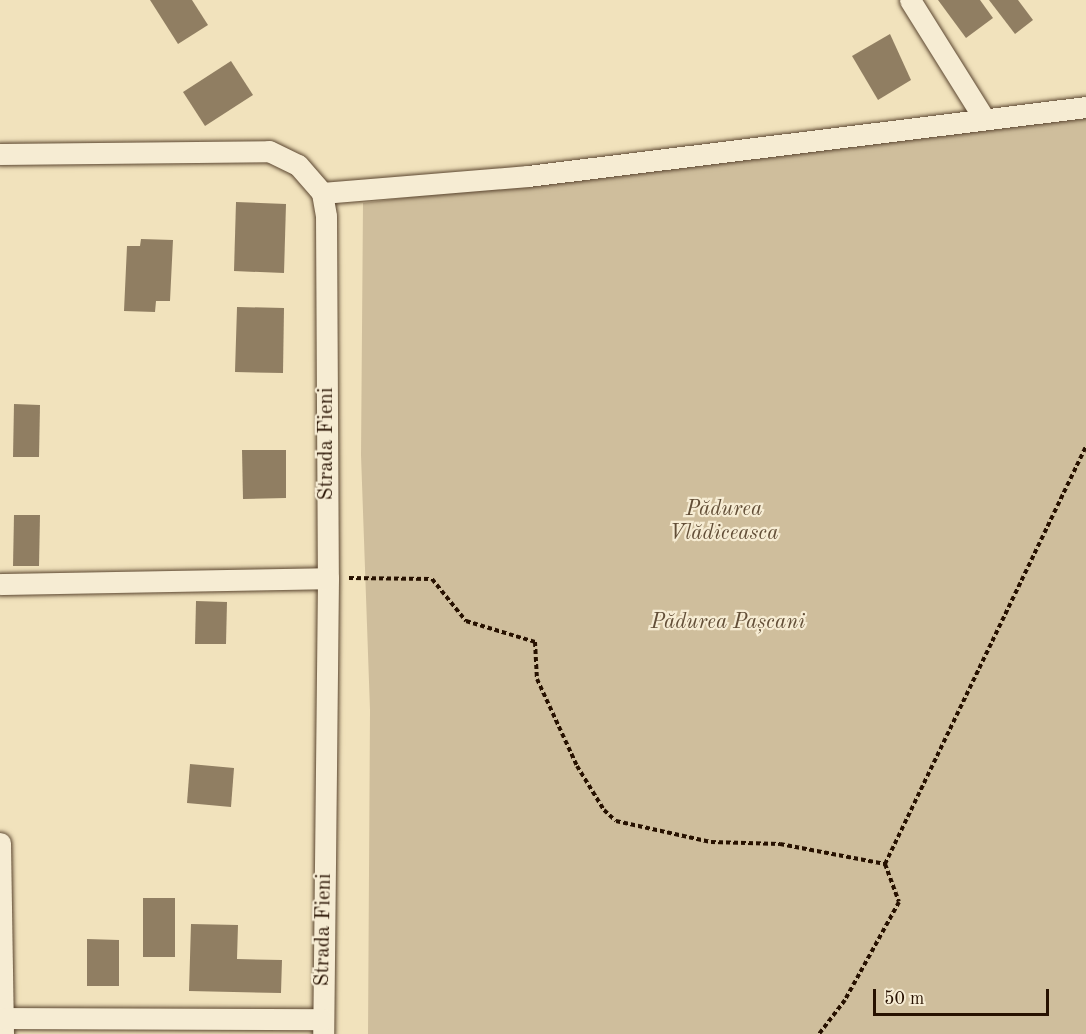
<!DOCTYPE html>
<html>
<head>
<meta charset="utf-8">
<style>
  body { margin:0 }
  #map { position:relative; width:1086px; height:1034px; overflow:hidden; background:#f1e2bc; font-family:"Old Standard TT",serif }
  div>[style] { position:absolute }
  .green>* { inset:0; background:#cfbe9c }
  .building>* { inset:0; background:#907e62 }
  .path>* { height:4px; margin-top:-2px; transform-origin:0; background:repeating-linear-gradient(90deg,#271100 0 4.5px,transparent 0 7.5px) }
  .roads { filter:drop-shadow(0 0 2px #5a452f) drop-shadow(0 0 2px #5a452f) }
  .street>* { height:21px; margin:-10.5px; padding:0 10.5px; transform-origin:10.5px; border-radius:10.5px; background:#f6ecd3 }
  span { translate:-50% -50%; white-space:nowrap; text-align:center; line-height:1.15; -webkit-text-stroke:4.5px #f6ecd3; paint-order:stroke }
  .street-label { font-size:21px; color:#271100 }
  .park-label { font-size:21px; color:#624e37; font-style:italic }
  .scale { position:absolute; left:873px; top:989px; width:176px; height:27px; box-sizing:border-box; border:3px solid #271100; border-top:0; padding-left:8px; font-size:18px; line-height:21px; white-space:nowrap; color:#271100; -webkit-text-stroke:4px #f6ecd3; paint-order:stroke }
</style>
</head>
<body>
<div id="map">
  <div class="green">
    <i style="clip-path:polygon(1086px 112px,1086px 1034px,368px 1034px,370px 710px,361px 455px,363px 203px)"></i>
  </div>
  <div class="building">
    <i style="clip-path:polygon(150px 0,192px 0,208px 25px,178px 44px)"></i>
    <i style="clip-path:polygon(938px 0,980px 0,993px 18px,966px 38px)"></i>
    <i style="clip-path:polygon(989px 0,1018px 0,1033px 20px,1015px 34px)"></i>
    <i style="clip-path:polygon(890px 34px,911px 80px,878px 100px,852px 56px)"></i>
    <i style="clip-path:polygon(231px 61px,253px 95px,205px 126px,183px 92px)"></i>
    <i style="clip-path:polygon(236px 202px,286px 204px,284px 273px,234px 271px)"></i>
    <i style="clip-path:polygon(141px 239px,173px 240px,170px 301px,156px 301px,155px 312px,124px 311px,127px 246px,140px 246px)"></i>
    <i style="clip-path:polygon(237px 307px,284px 308px,283px 373px,235px 372px)"></i>
    <i style="clip-path:polygon(14px 404px,40px 405px,39px 457px,13px 457px)"></i>
    <i style="clip-path:polygon(242px 450px,286px 450px,286px 498px,243px 499px)"></i>
    <i style="clip-path:polygon(14px 515px,40px 515px,39px 566px,13px 566px)"></i>
    <i style="clip-path:polygon(196px 601px,227px 602px,226px 644px,195px 644px)"></i>
    <i style="clip-path:polygon(190px 764px,234px 768px,231px 807px,187px 803px)"></i>
    <i style="clip-path:polygon(143px 898px,175px 898px,175px 957px,143px 957px)"></i>
    <i style="clip-path:polygon(191px 924px,238px 925px,237px 959px,282px 960px,281px 993px,189px 991px)"></i>
    <i style="clip-path:polygon(87px 939px,119px 940px,119px 986px,87px 986px)"></i>
  </div>
  <div class="path">
    <i style="left:349px;top:578px;width:83px;rotate:0.7deg"></i>
    <i style="left:432px;top:579px;width:54px;rotate:51deg"></i>
    <i style="left:466px;top:621px;width:72px;rotate:16.9deg"></i>
    <i style="left:535px;top:642px;width:37px;rotate:87deg"></i>
    <i style="left:537px;top:679px;width:96px;rotate:65.3deg"></i>
    <i style="left:577px;top:766px;width:52px;rotate:58.5deg"></i>
    <i style="left:604px;top:810px;width:16px;rotate:43deg"></i>
    <i style="left:616px;top:821px;width:97px;rotate:12.5deg"></i>
    <i style="left:711px;top:842px;width:69px;rotate:1.7deg"></i>
    <i style="left:780px;top:844px;width:107px;rotate:10.8deg"></i>
    <i style="left:885px;top:864px;width:40px;rotate:69.8deg"></i>
    <i style="left:899px;top:902px;width:112px;rotate:118.9deg"></i>
    <i style="left:845px;top:1000px;width:43px;rotate:127.4deg"></i>
    <i style="left:885px;top:864px;width:463px;rotate:-64.3deg"></i>
  </div>
  <div class="roads">
    <div class="street">
      <i style="left:910px;top:0;width:138px;rotate:58deg"></i>
      <i style="left:0;top:154px;width:269px;rotate:-0.6deg"></i>
      <i style="left:269px;top:151px;width:32px;rotate:26deg"></i>
      <i style="left:298px;top:165px;width:37px;rotate:49deg"></i>
      <i style="left:322px;top:193px;width:23px;rotate:80deg"></i>
      <i style="left:326px;top:216px;width:362px;rotate:89.7deg"></i>
      <i style="left:328px;top:578px;width:456px;rotate:90.6deg"></i>
      <i style="left:322px;top:193px;width:207px;rotate:-4.7deg"></i>
      <i style="left:528px;top:176px;width:562px;rotate:-7.05deg"></i>
      <i style="left:0;top:584px;width:328px;rotate:-1deg"></i>
      <i style="left:0;top:843px;width:191px;rotate:89.1deg"></i>
      <i style="left:3px;top:1018px;width:320px;rotate:0.2deg"></i>
    </div>
  </div>
  <div class="street-label">
    <span style="left:327px;top:444px;rotate:-90deg">Strada Fieni</span>
    <span style="left:324px;top:930px;rotate:-89deg">Strada Fieni</span>
  </div>
  <div class="park-label">
    <span style="left:724px;top:522px">Pădurea<br>Vlădiceasca</span>
    <span style="left:728px;top:623px">Pădurea Pașcani</span>
  </div>
  <div class="scale">50 m</div>
</div>
</body>
</html>
